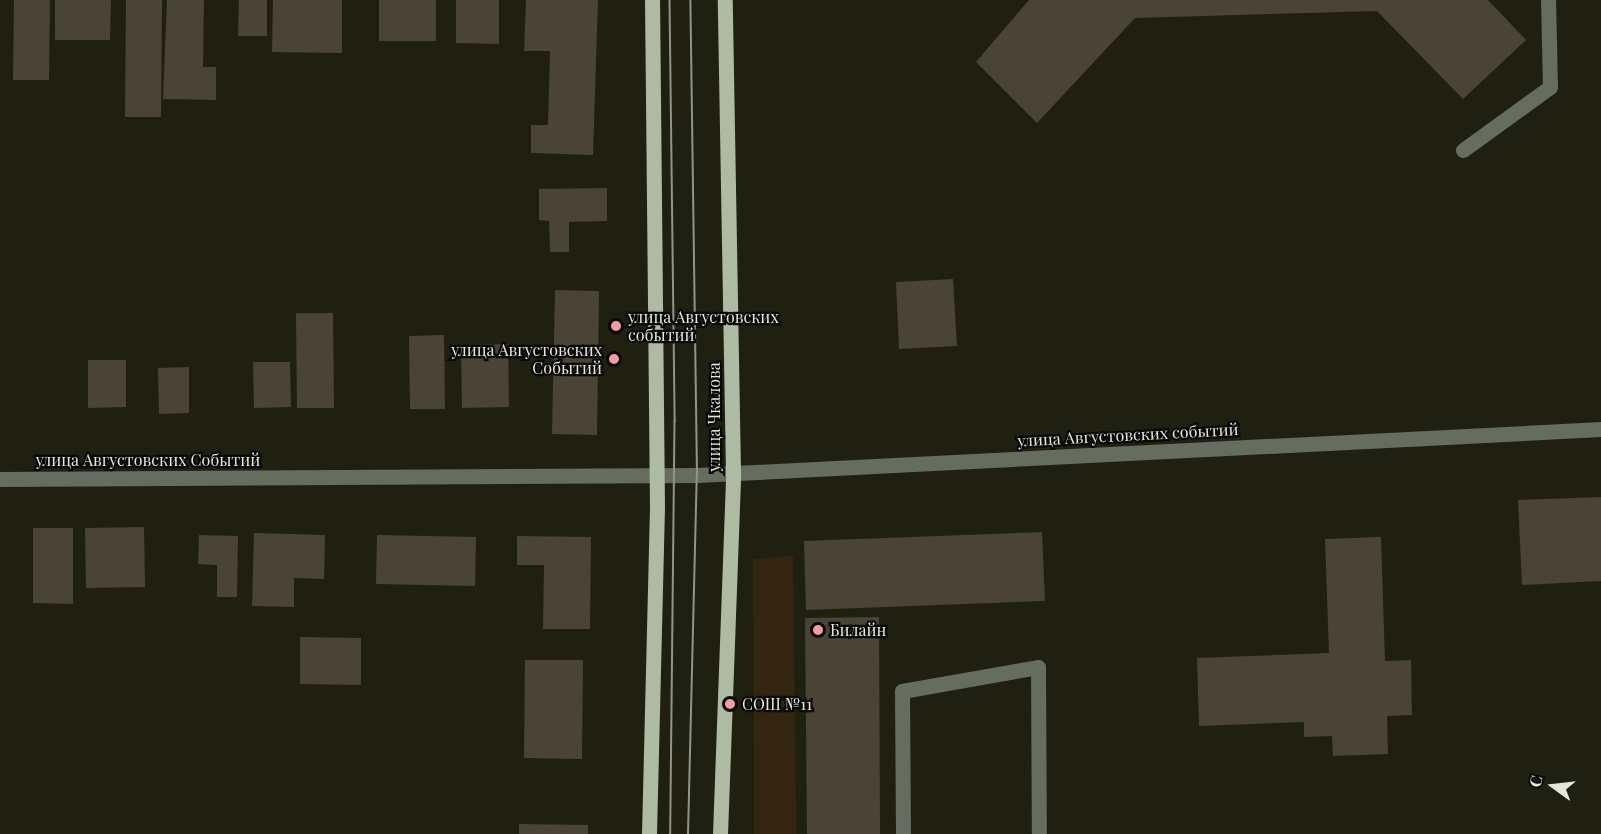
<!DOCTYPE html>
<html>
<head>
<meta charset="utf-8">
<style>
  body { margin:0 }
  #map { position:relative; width:1601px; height:834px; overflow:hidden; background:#1f2012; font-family:"Playfair Display",serif }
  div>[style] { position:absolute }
  .green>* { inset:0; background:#342511 }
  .building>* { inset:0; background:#494435 }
  .minor>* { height:15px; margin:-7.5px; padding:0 7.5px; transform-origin:7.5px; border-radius:7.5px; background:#656c60 }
  .major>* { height:15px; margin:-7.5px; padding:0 7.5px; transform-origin:7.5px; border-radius:7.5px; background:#aebba3 }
  .tram>* { height:1.5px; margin:-0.75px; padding:0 0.75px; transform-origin:0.75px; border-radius:0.75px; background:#939489 }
  .dots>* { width:16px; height:16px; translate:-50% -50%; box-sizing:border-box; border:3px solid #080904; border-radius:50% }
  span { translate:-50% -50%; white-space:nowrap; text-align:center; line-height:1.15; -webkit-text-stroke:4.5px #080904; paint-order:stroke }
  .poi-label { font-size:16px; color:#e5e6dd }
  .left { translate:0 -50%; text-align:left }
  .right { translate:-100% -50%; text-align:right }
  .street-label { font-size:16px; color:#e5e6dd }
  .north { position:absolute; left:1523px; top:756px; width:60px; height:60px; -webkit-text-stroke:4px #080904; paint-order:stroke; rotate:285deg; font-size:16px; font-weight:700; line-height:24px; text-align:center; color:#e5e6dd }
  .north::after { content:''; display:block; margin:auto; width:21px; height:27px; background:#e5e6dd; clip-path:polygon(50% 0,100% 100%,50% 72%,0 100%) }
</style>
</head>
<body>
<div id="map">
  <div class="green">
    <i style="clip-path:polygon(793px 556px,796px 834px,754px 834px,753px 559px)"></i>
  </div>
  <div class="building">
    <i style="clip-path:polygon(14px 0,50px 0,49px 80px,13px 80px)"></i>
    <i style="clip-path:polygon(55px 0,111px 0,110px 40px,55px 40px)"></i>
    <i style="clip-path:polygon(126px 0,162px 0,161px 117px,125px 117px)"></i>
    <i style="clip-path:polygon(167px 0,204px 0,203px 67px,216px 67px,216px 100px,163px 99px)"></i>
    <i style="clip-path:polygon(239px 0,267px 0,267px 36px,238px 36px)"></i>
    <i style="clip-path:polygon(273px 0,342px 0,342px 53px,272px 52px)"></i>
    <i style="clip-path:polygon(379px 0,436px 0,436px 41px,379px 41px)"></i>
    <i style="clip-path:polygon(456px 0,499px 0,499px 44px,456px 43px)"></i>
    <i style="clip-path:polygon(526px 0,598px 0,593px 155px,531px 153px,531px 125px,548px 125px,550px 51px,524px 51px)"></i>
    <i style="clip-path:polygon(1029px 0,1488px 0,1526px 40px,1463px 99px,1377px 11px,1135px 18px,1037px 123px,976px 62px)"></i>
    <i style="clip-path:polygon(607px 188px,607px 221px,569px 222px,569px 252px,550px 252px,549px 221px,539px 220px,539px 189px)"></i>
    <i style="clip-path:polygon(953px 279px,957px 346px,899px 349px,896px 282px)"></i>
    <i style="clip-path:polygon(555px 290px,599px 291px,597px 435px,552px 434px)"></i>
    <i style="clip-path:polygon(296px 313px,333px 313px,334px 408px,297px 408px)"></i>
    <i style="clip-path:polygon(444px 335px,445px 409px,410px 409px,409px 336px)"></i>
    <i style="clip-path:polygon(508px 344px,509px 407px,462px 408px,461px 345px)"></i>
    <i style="clip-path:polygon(88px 360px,126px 360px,126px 407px,88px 408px)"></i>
    <i style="clip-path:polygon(253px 362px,290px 362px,291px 407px,254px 408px)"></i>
    <i style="clip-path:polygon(189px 367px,189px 413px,159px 414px,158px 368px)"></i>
    <i style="clip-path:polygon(1601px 497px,1601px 581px,1522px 585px,1518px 500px)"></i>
    <i style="clip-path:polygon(144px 527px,145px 587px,86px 588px,85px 528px)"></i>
    <i style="clip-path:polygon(33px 528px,73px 528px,73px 604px,33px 603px)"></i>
    <i style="clip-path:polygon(1042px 532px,1045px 601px,806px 610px,804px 541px)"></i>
    <i style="clip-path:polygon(254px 533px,325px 535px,324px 579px,294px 578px,294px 607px,252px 606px)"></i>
    <i style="clip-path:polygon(199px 535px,238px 536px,237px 597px,217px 597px,217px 565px,198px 564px)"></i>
    <i style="clip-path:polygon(377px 535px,476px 537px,475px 586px,376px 584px)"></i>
    <i style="clip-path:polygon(517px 536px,591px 537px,590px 629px,543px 629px,544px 565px,517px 565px)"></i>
    <i style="clip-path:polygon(1381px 537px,1385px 661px,1411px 660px,1412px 715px,1387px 716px,1388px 754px,1333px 756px,1332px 736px,1304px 737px,1304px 722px,1199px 726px,1197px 658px,1329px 653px,1325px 539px)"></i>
    <i style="clip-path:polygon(879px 617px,880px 834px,807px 834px,805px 618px)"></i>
    <i style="clip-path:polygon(300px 637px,361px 638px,361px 685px,300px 684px)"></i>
    <i style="clip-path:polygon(525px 660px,583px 660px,582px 759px,524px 758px)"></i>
    <i style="clip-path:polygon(519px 824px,588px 825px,588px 834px,519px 834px)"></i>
  </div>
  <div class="minor">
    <i style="left:1463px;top:150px;width:107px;rotate:-35.9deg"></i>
    <i style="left:1550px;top:87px;width:87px;rotate:-91.3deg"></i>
    <i style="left:0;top:479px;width:697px;rotate:-0.33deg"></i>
    <i style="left:697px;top:475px;width:905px;rotate:-2.91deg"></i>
    <i style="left:903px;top:834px;width:143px;rotate:-90.4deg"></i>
    <i style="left:902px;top:691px;width:138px;rotate:-10deg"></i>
    <i style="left:1038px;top:667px;width:167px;rotate:89.7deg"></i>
  </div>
  <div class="major">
    <i style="left:649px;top:834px;width:326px;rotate:-88.6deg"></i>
    <i style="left:657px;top:508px;width:508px;rotate:-90.56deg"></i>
    <i style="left:720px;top:834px;width:361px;rotate:-87.9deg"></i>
    <i style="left:733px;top:473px;width:473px;rotate:-91deg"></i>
  </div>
  <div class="tram">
    <i style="left:670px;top:0;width:421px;rotate:89.3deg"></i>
    <i style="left:675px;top:421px;width:413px;rotate:90.6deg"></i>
    <i style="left:688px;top:834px;width:359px;rotate:-88.6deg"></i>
    <i style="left:697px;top:475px;width:475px;rotate:-90.8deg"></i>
  </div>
  <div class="dots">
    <i style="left:616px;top:326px;background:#f49aa0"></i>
    <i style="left:614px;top:359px;background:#f49aa0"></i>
    <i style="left:818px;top:630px;background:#f49aa0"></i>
    <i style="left:730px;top:704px;background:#f49aa0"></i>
  </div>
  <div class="poi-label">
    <span class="left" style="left:628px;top:326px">улица Августовских<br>событий</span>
    <span class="right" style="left:602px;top:359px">улица Августовских<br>Событий</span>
    <span class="left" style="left:830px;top:630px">Билайн</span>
    <span class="left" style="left:742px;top:704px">СОШ №11</span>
  </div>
  <div class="street-label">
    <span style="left:714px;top:417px;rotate:-90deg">улица Чкалова</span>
    <span style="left:1128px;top:435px;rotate:-3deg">улица Августовских событий</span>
    <span style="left:148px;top:460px">улица Августовских Событий</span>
  </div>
  <div class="north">С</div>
</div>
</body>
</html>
